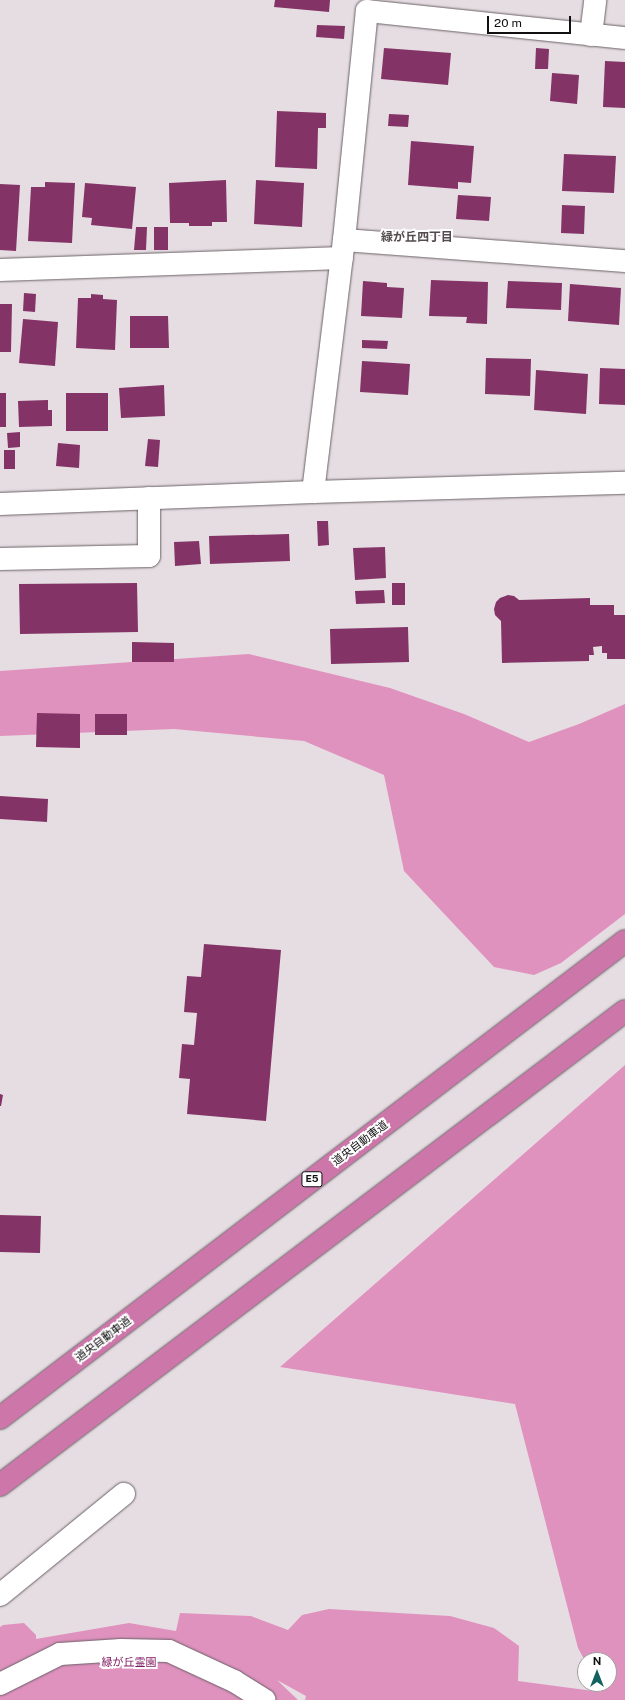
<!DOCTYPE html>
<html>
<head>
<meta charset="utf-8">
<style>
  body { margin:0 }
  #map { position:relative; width:625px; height:1700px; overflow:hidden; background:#e6dde2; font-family:"Public Sans","Noto Sans JP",sans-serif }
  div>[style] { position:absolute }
  .green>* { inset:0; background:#e092bf }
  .building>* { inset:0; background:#833366 }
  .roads { filter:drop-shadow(0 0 1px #6a6266) drop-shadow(0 0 1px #6a6266) }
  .minor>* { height:22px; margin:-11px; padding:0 11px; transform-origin:11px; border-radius:11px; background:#fff }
  .highway>* { height:22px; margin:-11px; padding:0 11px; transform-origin:11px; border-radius:11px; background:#cd76aa }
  span { translate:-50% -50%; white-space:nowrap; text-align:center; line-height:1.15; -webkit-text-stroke:4px #fff; paint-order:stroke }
  .shield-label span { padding:1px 3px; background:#fff; border:1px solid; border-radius:3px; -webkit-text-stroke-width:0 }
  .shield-label { font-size:10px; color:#120f11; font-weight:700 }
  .street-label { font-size:11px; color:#120f11 }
  .park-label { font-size:11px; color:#7e155d }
  .neighbourhood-label { font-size:12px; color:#534b4f; font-weight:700 }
  .north { position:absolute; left:577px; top:1652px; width:40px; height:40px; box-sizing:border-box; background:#fff; border:1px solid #a09fa0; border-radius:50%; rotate:0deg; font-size:11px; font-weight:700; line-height:16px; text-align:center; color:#120f11 }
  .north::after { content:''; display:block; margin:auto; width:14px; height:18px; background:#116261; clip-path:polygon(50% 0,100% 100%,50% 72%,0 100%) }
  .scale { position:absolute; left:487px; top:16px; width:84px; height:18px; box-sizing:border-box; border:2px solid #120f11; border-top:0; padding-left:5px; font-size:12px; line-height:14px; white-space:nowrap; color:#120f11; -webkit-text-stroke:3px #fff; paint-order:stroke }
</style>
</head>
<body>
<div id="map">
  <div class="green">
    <i style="clip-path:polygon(249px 654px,390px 688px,464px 714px,529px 742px,579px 724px,625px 704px,625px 914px,561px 963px,534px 975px,494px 967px,404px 871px,384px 775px,304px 741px,174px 729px,0 736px,0 671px)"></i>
    <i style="clip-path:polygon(625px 1065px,625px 1700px,305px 1700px,306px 1696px,277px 1680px,298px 1700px,0 1700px,0 1627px,3px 1625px,24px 1623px,36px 1635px,36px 1639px,129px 1623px,176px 1631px,180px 1613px,251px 1616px,288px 1630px,302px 1615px,329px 1609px,450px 1616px,494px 1628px,519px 1646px,518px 1681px,601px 1692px,597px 1684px,609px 1684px,609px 1660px,585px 1660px,585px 1661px,578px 1648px,515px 1404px,280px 1367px)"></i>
  </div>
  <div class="building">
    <i style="clip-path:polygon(275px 0,330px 0,329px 12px,274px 7px)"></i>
    <i style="clip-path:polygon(317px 25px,345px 26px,344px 39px,316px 37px)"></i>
    <i style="clip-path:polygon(384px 48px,451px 53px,448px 85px,381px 79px)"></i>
    <i style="clip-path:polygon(536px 48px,549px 49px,548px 69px,535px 69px)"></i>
    <i style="clip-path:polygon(605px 61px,625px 62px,625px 108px,603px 107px)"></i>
    <i style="clip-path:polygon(552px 73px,579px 75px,577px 104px,550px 101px)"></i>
    <i style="clip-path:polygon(277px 111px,326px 113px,326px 128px,318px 128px,317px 169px,275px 167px)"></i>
    <i style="clip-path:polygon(389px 114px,409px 115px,408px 127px,388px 126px)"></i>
    <i style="clip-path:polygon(411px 141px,474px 146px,471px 183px,458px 182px,458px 189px,408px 185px)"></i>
    <i style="clip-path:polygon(564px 154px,616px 156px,614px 193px,562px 191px)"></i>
    <i style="clip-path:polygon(226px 180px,227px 222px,212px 222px,212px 226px,189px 226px,189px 223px,170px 223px,169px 183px)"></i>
    <i style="clip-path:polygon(256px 180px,304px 183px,302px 227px,254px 224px)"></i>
    <i style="clip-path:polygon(45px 182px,75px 183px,72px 243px,28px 241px,31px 187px,45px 187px)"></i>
    <i style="clip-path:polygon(85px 183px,136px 187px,132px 229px,91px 225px,92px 218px,82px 217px)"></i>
    <i style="clip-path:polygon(0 184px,20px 185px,16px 251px,0 250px)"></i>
    <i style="clip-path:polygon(458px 195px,491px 197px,489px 221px,456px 219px)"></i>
    <i style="clip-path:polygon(562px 205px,585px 206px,584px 234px,561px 233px)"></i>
    <i style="clip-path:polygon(136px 227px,147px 227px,146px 250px,134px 250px)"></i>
    <i style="clip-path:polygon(154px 227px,168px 227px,168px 250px,154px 250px)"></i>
    <i style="clip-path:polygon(431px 280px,488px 282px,487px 324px,466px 323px,467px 317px,429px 316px)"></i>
    <i style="clip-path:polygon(363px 281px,387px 283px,387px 287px,404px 288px,402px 318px,361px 316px)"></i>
    <i style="clip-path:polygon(508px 281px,562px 283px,561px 310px,506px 308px)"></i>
    <i style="clip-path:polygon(570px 284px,621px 288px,619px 325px,568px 321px)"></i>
    <i style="clip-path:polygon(24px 293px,36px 294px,35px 312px,23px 311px)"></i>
    <i style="clip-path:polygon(91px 294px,103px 295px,103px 299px,117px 300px,115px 350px,76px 348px,78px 298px,91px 298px)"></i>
    <i style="clip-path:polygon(0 304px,12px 304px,11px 352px,0 352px)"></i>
    <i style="clip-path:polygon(130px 316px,168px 316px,169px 348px,130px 348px)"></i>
    <i style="clip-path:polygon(23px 319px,58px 322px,55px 366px,19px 363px)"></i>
    <i style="clip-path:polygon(362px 340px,388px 341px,387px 349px,362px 348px)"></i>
    <i style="clip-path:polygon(486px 358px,531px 359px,530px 396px,485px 394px)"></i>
    <i style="clip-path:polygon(362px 361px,410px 364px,408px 395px,360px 392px)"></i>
    <i style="clip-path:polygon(600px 368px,625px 369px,625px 405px,599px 404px)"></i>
    <i style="clip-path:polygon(536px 370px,588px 374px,586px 414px,534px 410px)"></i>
    <i style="clip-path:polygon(164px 385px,165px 416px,121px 418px,119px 388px)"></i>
    <i style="clip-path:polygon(0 393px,6px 393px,6px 427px,0 427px)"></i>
    <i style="clip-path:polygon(66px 393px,108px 393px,108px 431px,66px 431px)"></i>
    <i style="clip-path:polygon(48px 400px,48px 410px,52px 410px,52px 426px,19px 427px,18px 401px)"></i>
    <i style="clip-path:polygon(20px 432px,20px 447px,8px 448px,7px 433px)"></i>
    <i style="clip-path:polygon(148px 439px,160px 440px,158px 467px,145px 466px)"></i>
    <i style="clip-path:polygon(58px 443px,80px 445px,79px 468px,56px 466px)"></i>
    <i style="clip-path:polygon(4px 450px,15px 450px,15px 469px,4px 469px)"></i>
    <i style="clip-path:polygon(317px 521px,328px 521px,329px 545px,318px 546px)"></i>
    <i style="clip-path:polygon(289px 534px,290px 561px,210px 564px,209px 536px)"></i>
    <i style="clip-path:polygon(199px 541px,201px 564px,175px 566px,174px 542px)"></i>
    <i style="clip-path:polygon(385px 547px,386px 578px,355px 580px,353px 548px)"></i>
    <i style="clip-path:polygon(137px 583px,138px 632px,20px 634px,19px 584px)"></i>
    <i style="clip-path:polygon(392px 583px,405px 583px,405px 605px,392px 605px)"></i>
    <i style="clip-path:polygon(384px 590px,385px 603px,356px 604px,355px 591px)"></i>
    <i style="clip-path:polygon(508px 595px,514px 596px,519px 600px,590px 598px,590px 605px,614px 605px,614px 615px,625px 615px,625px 659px,607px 659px,607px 653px,602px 653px,602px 646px,593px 647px,594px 655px,589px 655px,589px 661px,502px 663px,501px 621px,495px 615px,494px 609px,496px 602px,500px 598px)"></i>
    <i style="clip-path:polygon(408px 627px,409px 662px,331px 664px,330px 629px)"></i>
    <i style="clip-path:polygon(132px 642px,174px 643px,174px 662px,132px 662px)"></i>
    <i style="clip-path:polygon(37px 713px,80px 714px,80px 748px,36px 747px)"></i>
    <i style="clip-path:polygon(95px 714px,127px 714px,127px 735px,95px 735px)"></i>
    <i style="clip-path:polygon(0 796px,48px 799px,47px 822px,0 819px)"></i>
    <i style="clip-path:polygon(204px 944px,281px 950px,266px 1121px,187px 1114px,190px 1079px,179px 1078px,182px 1044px,194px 1045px,197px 1013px,184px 1012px,187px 976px,201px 977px)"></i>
    <i style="clip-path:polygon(0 1094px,3px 1095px,1px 1106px,0 1106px)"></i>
    <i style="clip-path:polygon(0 1215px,41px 1216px,40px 1253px,0 1252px)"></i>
  </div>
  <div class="roads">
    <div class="minor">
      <i style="left:591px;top:35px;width:35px;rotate:-83deg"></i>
      <i style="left:344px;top:240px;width:282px;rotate:4.3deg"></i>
      <i style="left:0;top:270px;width:342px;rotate:-2deg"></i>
      <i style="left:313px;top:492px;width:254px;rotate:-83deg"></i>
      <i style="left:344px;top:240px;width:230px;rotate:-84.3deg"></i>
      <i style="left:367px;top:11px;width:259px;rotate:6deg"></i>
      <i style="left:0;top:504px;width:313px;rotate:-2.2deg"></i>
      <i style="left:313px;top:492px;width:312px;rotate:-1.7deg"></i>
      <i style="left:0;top:559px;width:149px;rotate:-1.2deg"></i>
      <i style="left:149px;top:556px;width:58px;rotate:-90deg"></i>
      <i style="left:0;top:1595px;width:160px;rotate:-39.2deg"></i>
      <i style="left:0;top:1684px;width:67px;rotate:-26.6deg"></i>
      <i style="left:60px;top:1654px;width:61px;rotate:-3.8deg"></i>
      <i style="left:121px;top:1650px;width:48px;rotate:1.2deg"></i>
      <i style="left:169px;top:1651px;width:72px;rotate:24.8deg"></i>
      <i style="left:234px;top:1681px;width:36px;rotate:32deg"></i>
    </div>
    <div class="highway">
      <i style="left:0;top:1418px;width:786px;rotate:-37.35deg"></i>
      <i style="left:0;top:1485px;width:784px;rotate:-37.18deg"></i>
    </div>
  </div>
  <div class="shield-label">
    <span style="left:312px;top:1179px">E5</span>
  </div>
  <div class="street-label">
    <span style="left:360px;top:1143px;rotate:-37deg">道央自動車道</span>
    <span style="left:103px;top:1339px;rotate:-37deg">道央自動車道</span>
  </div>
  <div class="park-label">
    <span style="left:129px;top:1662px">緑が丘霊園</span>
  </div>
  <div class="neighbourhood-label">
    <span style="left:417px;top:238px">緑が丘四丁目</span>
  </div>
  <div class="north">N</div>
  <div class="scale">20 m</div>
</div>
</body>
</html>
